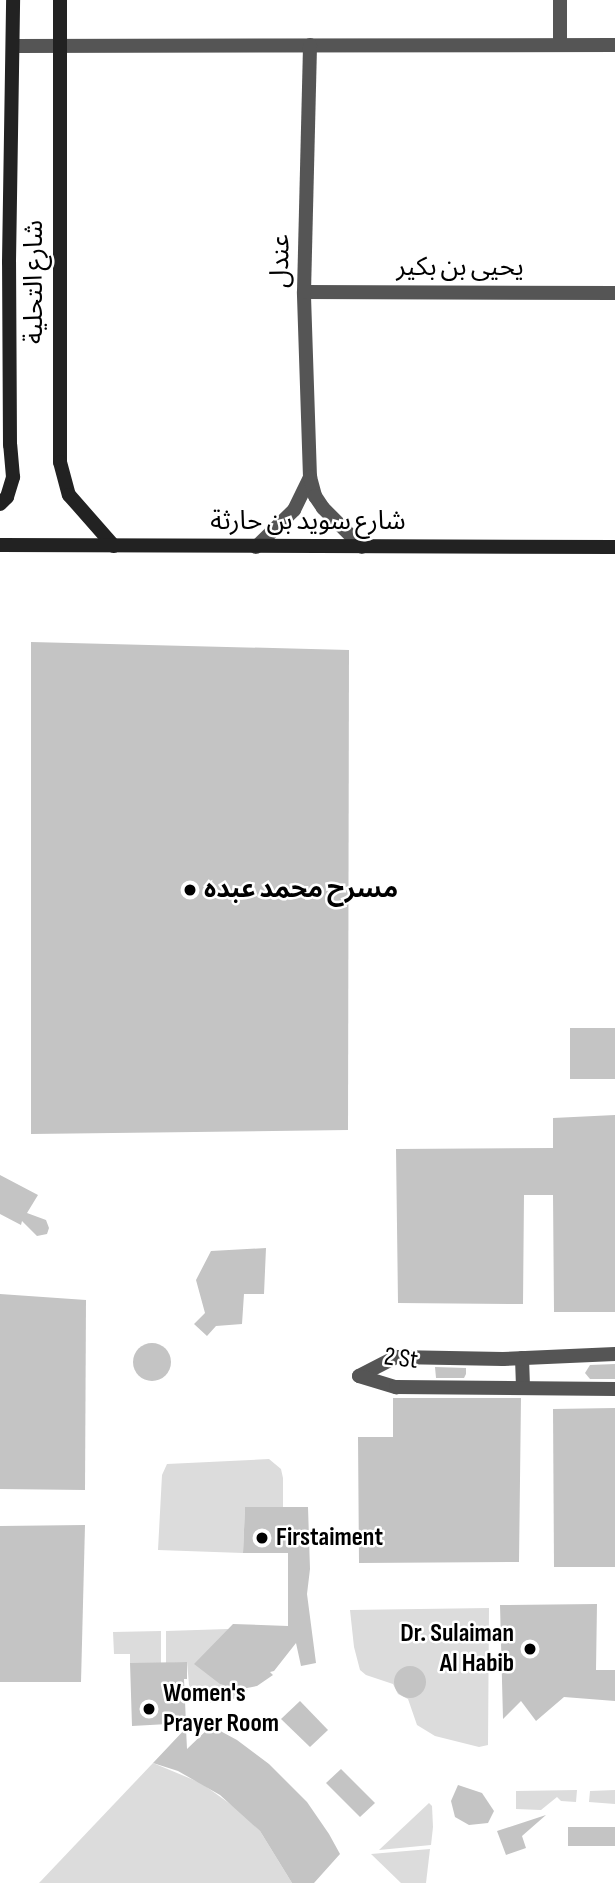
<!DOCTYPE html>
<html>
<head>
<meta charset="utf-8">
<style>
  body { margin:0 }
  #map { position:relative; width:615px; height:1883px; overflow:hidden; background:#fff; font-family:"Sofia Sans Condensed","Noto Sans Arabic",sans-serif }
  div>[style] { position:absolute }
  .green>* { inset:0; background:#dcdcdc }
  .building>* { inset:0; background:#c4c4c4 }
  .round { border-radius:50% }
  .street>* { height:14px; margin:-7px; padding:0 7px; transform-origin:7px; border-radius:7px; background:#555 }
  .secondary>* { height:14px; margin:-7px; padding:0 7px; transform-origin:7px; border-radius:7px; background:#222 }
  .dots>* { width:19px; height:19px; translate:-50% -50%; box-sizing:border-box; border:4px solid #fff; border-radius:50% }
  span { translate:-50% -50%; white-space:nowrap; text-align:center; line-height:1.15; -webkit-text-stroke:5px #fff; paint-order:stroke }
  .street-label { font-size:26px; color:#000 }
  .poi-label { font-size:26px; color:#000; font-weight:700 }
  .left { translate:0 -50%; text-align:left }
  .right { translate:-100% -50%; text-align:right }
</style>
</head>
<body>
<div id="map">
  <div class="green">
    <i style="clip-path:polygon(269px 1459px,281px 1469px,283px 1478px,283px 1527px,245px 1507px,243px 1553px,158px 1550px,162px 1475px,167px 1464px)"></i>
    <i style="clip-path:polygon(489px 1608px,488px 1745px,479px 1747px,435px 1736px,417px 1725px,408px 1699px,398px 1694px,393px 1684px,366px 1675px,360px 1670px,354px 1647px,350px 1610px)"></i>
    <i style="clip-path:polygon(228px 1629px,220px 1684px,237px 1690px,248px 1689px,232px 1700px,208px 1703px,196px 1696px,189px 1685px,187px 1662px,166px 1663px,166px 1631px)"></i>
    <i style="clip-path:polygon(161px 1631px,161px 1663px,130px 1663px,130px 1654px,114px 1654px,113px 1632px)"></i>
    <i style="clip-path:polygon(153px 1763px,201px 1783px,240px 1811px,260px 1831px,292px 1883px,39px 1883px)"></i>
    <i style="clip-path:polygon(577px 1790px,576px 1802px,561px 1801px,557px 1797px,541px 1810px,516px 1809px,516px 1791px)"></i>
    <i style="clip-path:polygon(615px 1790px,615px 1804px,589px 1802px,590px 1791px)"></i>
    <i style="clip-path:polygon(429px 1803px,432px 1806px,433px 1827px,431px 1845px,379px 1850px)"></i>
    <i style="clip-path:polygon(430px 1849px,426px 1883px,401px 1883px,371px 1854px)"></i>
  </div>
  <div class="building">
    <i style="clip-path:polygon(31px 642px,349px 650px,348px 1130px,31px 1134px)"></i>
    <i style="clip-path:polygon(570px 1028px,615px 1028px,615px 1079px,570px 1079px)"></i>
    <i style="clip-path:polygon(615px 1115px,615px 1312px,554px 1312px,553px 1195px,524px 1195px,523px 1304px,398px 1303px,396px 1149px,553px 1148px,553px 1118px)"></i>
    <i style="clip-path:polygon(0 1175px,38px 1195px,27px 1213px,46px 1220px,49px 1228px,47px 1234px,37px 1236px,22px 1221px,21px 1225px,0 1214px)"></i>
    <i style="clip-path:polygon(266px 1248px,264px 1294px,244px 1294px,242px 1324px,216px 1326px,207px 1336px,194px 1324px,205px 1313px,196px 1280px,211px 1251px)"></i>
    <i style="clip-path:polygon(0 1294px,86px 1300px,85px 1490px,0 1489px)"></i>
    <i class="round" style="left:133px;top:1343px;width:38px;height:38px"></i>
    <i style="clip-path:polygon(615px 1364px,615px 1379px,590px 1379px,585px 1373px,590px 1365px)"></i>
    <i style="clip-path:polygon(435px 1367px,466px 1368px,466px 1374px,464px 1378px,436px 1378px)"></i>
    <i style="clip-path:polygon(393px 1398px,521px 1398px,519px 1562px,359px 1563px,358px 1437px,393px 1437px)"></i>
    <i style="clip-path:polygon(615px 1408px,615px 1567px,554px 1567px,553px 1409px)"></i>
    <i style="clip-path:polygon(245px 1507px,308px 1507px,310px 1569px,307px 1594px,316px 1663px,301px 1666px,296px 1643px,274px 1671px,270px 1672px,273px 1675px,257px 1686px,237px 1690px,220px 1684px,194px 1664px,233px 1624px,288px 1626px,288px 1553px,243px 1553px)"></i>
    <i style="clip-path:polygon(85px 1525px,81px 1682px,0 1682px,0 1526px)"></i>
    <i style="clip-path:polygon(597px 1604px,596px 1670px,615px 1670px,615px 1701px,564px 1697px,536px 1721px,521px 1701px,503px 1719px,500px 1605px)"></i>
    <i style="clip-path:polygon(187px 1662px,187px 1679px,184px 1679px,186px 1723px,132px 1726px,130px 1663px)"></i>
    <i class="round" style="left:394px;top:1666px;width:32px;height:32px"></i>
    <i style="clip-path:polygon(300px 1701px,328px 1730px,310px 1747px,281px 1719px)"></i>
    <i style="clip-path:polygon(211px 1726px,237px 1740px,269px 1764px,307px 1802px,329px 1834px,340px 1854px,314px 1883px,292px 1883px,260px 1831px,220px 1795px,178px 1771px,153px 1763px,186px 1728px,187px 1749px)"></i>
    <i style="clip-path:polygon(341px 1769px,375px 1803px,360px 1817px,326px 1783px)"></i>
    <i style="clip-path:polygon(458px 1785px,482px 1793px,494px 1811px,488px 1823px,469px 1825px,455px 1817px,451px 1801px)"></i>
    <i style="clip-path:polygon(546px 1815px,522px 1836px,526px 1848px,506px 1855px,497px 1831px)"></i>
    <i style="clip-path:polygon(568px 1827px,615px 1827px,615px 1846px,568px 1846px)"></i>
  </div>
  <div class="street">
    <i style="left:560px;top:45px;width:45px;rotate:-90deg"></i>
    <i style="left:13px;top:46px;width:602px;rotate:-0.1deg"></i>
    <i style="left:304px;top:292px;width:311px;rotate:0.2deg"></i>
    <i style="left:310px;top:477px;width:185px;rotate:-91.9deg"></i>
    <i style="left:304px;top:292px;width:247px;rotate:-88.6deg"></i>
    <i style="left:256px;top:547px;width:53px;rotate:-44.2deg"></i>
    <i style="left:294px;top:510px;width:37px;rotate:-64deg"></i>
    <i style="left:310px;top:477px;width:20px;rotate:75deg"></i>
    <i style="left:315px;top:496px;width:14px;rotate:56deg"></i>
    <i style="left:323px;top:508px;width:55px;rotate:45deg"></i>
    <i style="left:522px;top:1358px;width:29px;rotate:88deg"></i>
    <i style="left:359px;top:1376px;width:42px;rotate:-27.2deg"></i>
    <i style="left:396px;top:1357px;width:107px;rotate:1.1deg"></i>
    <i style="left:503px;top:1359px;width:112px;rotate:-2.6deg"></i>
    <i style="left:359px;top:1376px;width:39px;rotate:17deg"></i>
    <i style="left:396px;top:1387px;width:219px;rotate:0.5deg"></i>
  </div>
  <div class="secondary">
    <i style="left:60px;top:0;width:462px;rotate:90deg"></i>
    <i style="left:60px;top:462px;width:34px;rotate:75deg"></i>
    <i style="left:69px;top:495px;width:68px;rotate:48.6deg"></i>
    <i style="left:0;top:504px;width:10px;rotate:-45deg"></i>
    <i style="left:7px;top:497px;width:21px;rotate:-73deg"></i>
    <i style="left:13px;top:477px;width:32px;rotate:-95deg"></i>
    <i style="left:10px;top:445px;width:183px;rotate:-90.3deg"></i>
    <i style="left:9px;top:262px;width:262px;rotate:-89.1deg"></i>
    <i style="left:0;top:545px;width:615px;rotate:0.19deg"></i>
  </div>
  <div class="dots">
    <i style="left:190px;top:890px;background:#000"></i>
    <i style="left:262px;top:1538px;background:#000"></i>
    <i style="left:530px;top:1649px;background:#000"></i>
    <i style="left:149px;top:1709px;background:#000"></i>
  </div>
  <div class="street-label">
    <span style="left:281px;top:261px;rotate:-89deg">عندل</span>
    <span style="left:460px;top:268px">يحيى بن بكير</span>
    <span style="left:35px;top:282px;rotate:-90deg">شارع التحلية</span>
    <span style="left:308px;top:522px">شارع سويد بن حارثة</span>
    <span style="left:401px;top:1359px;rotate:7deg">2 St</span>
  </div>
  <div class="poi-label">
    <span class="left" style="left:204px;top:890px">مسرح محمد عبده</span>
    <span class="left" style="left:276px;top:1538px">Firstaiment</span>
    <span class="right" style="left:514px;top:1649px">Dr. Sulaiman<br>Al Habib</span>
    <span class="left" style="left:163px;top:1709px">Women's<br>Prayer Room</span>
  </div>
</div>
</body>
</html>
